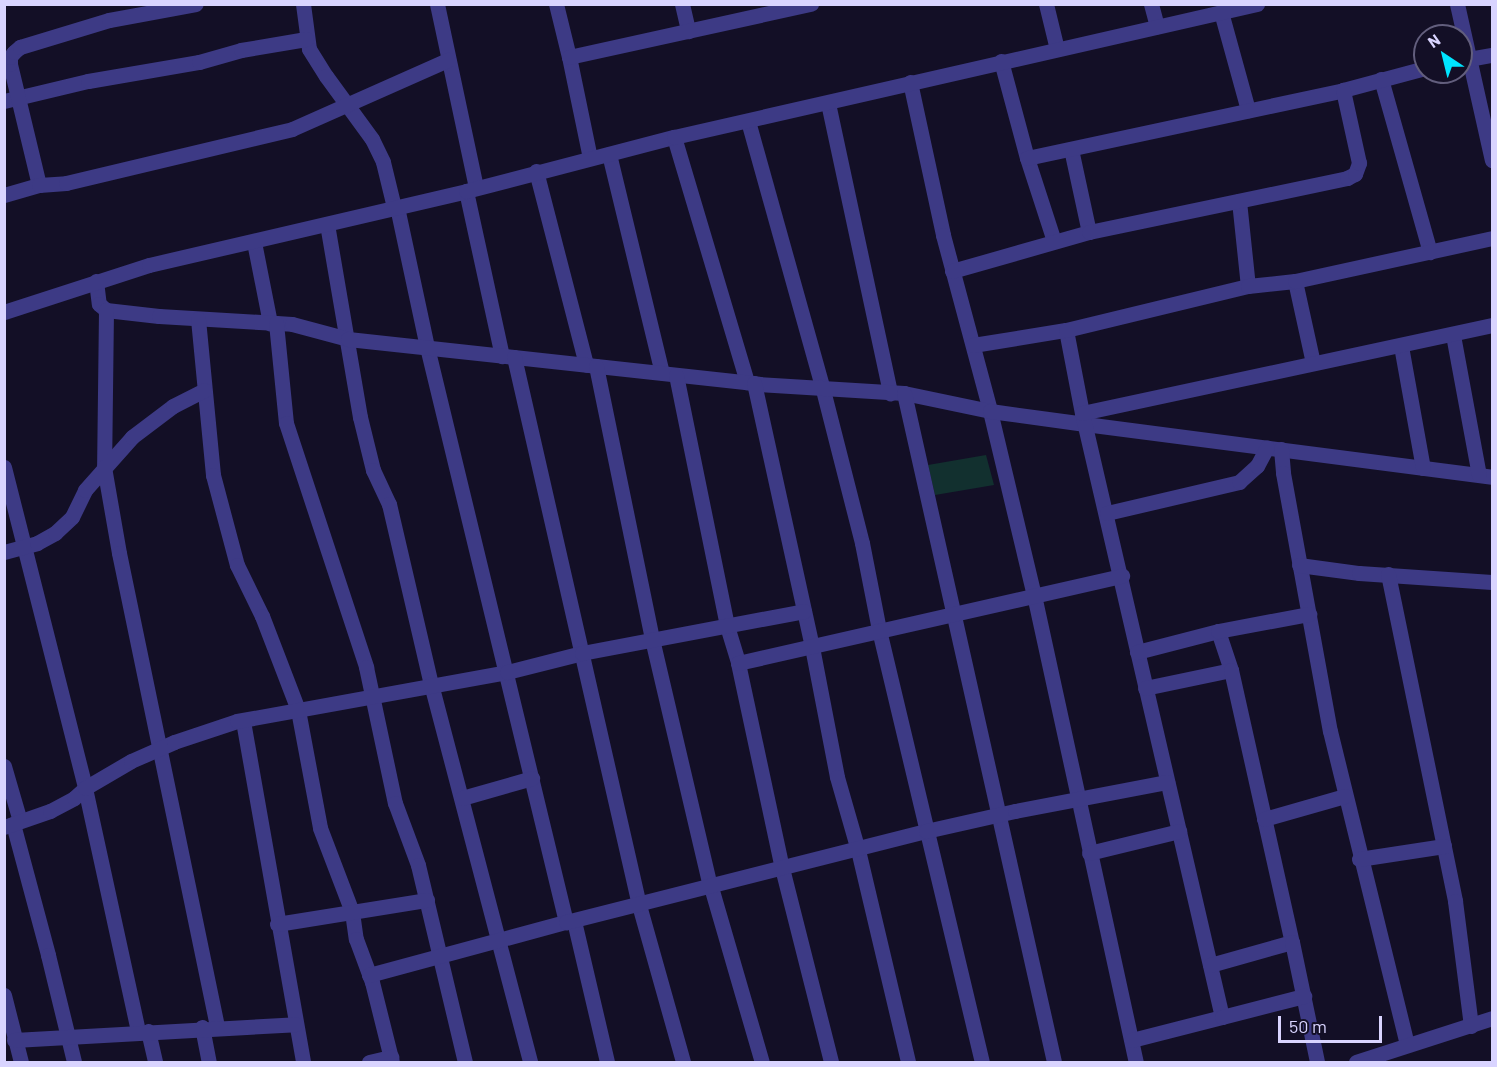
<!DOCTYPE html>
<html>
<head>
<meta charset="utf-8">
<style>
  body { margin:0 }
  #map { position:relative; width:1497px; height:1067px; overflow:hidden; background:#130f26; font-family:Barlow,sans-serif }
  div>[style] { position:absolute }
  .green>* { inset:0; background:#12302f }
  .minor>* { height:15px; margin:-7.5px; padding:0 7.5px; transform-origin:7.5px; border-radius:7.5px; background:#3d3a85 }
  span { translate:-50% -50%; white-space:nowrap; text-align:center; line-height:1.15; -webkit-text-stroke:5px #130f26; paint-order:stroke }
  .frame { position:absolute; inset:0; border:6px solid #d9d4ff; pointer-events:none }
  .north { position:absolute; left:1413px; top:24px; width:60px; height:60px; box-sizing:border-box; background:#130f26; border:2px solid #625e7d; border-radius:50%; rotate:325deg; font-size:16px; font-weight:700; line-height:24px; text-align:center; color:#d9d4ff }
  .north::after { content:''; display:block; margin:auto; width:21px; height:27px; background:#00e5ff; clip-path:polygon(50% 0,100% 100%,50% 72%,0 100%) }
  .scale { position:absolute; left:1278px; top:1016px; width:104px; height:27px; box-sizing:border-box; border:3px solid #d9d4ff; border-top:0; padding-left:8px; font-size:18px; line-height:21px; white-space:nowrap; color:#d9d4ff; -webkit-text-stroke:4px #130f26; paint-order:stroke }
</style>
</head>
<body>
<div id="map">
  <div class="green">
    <i style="clip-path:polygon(986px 455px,994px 485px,935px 495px,928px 465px)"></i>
  </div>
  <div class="minor">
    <i style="left:303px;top:4px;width:45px;rotate:82.4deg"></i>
    <i style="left:309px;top:49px;width:32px;rotate:58deg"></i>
    <i style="left:326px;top:76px;width:78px;rotate:53.9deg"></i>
    <i style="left:372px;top:139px;width:25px;rotate:64deg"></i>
    <i style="left:383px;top:162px;width:46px;rotate:76.3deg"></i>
    <i style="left:437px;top:4px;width:187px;rotate:78deg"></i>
    <i style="left:556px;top:4px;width:55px;rotate:76.2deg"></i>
    <i style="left:682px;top:4px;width:28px;rotate:77deg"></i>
    <i style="left:1046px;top:4px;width:46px;rotate:76.3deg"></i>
    <i style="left:1151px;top:4px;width:23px;rotate:75deg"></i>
    <i style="left:1457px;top:4px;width:160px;rotate:77.4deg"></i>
    <i style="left:1221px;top:12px;width:102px;rotate:74.6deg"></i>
    <i style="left:1463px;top:60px;width:29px;rotate:-10deg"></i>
    <i style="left:1001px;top:61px;width:100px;rotate:75deg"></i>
    <i style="left:1027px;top:158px;width:87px;rotate:72deg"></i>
    <i style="left:1381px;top:79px;width:180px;rotate:74.2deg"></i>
    <i style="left:910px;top:82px;width:157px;rotate:77.8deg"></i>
    <i style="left:943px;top:235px;width:182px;rotate:75deg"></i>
    <i style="left:990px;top:411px;width:189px;rotate:76.6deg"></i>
    <i style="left:1034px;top:595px;width:478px;rotate:77.7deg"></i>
    <i style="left:4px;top:101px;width:86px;rotate:-13.4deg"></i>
    <i style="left:88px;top:81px;width:113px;rotate:-9.7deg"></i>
    <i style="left:199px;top:62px;width:44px;rotate:-15.9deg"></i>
    <i style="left:241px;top:50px;width:66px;rotate:-9.6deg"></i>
    <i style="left:828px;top:103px;width:297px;rotate:77.9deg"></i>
    <i style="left:748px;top:121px;width:275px;rotate:74.4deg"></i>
    <i style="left:822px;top:386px;width:162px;rotate:75.7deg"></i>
    <i style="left:862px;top:543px;width:89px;rotate:78.9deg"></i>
    <i style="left:879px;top:630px;width:444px;rotate:76.6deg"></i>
    <i style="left:674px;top:137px;width:256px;rotate:73.4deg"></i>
    <i style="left:1071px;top:149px;width:85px;rotate:77.8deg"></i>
    <i style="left:609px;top:154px;width:225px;rotate:76.4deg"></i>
    <i style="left:590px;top:158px;width:103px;rotate:-101.7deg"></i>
    <i style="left:569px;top:57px;width:248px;rotate:-12.4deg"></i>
    <i style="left:1027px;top:158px;width:323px;rotate:-12.1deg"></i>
    <i style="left:1343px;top:90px;width:85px;rotate:-15deg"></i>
    <i style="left:536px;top:171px;width:200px;rotate:75.5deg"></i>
    <i style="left:39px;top:185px;width:124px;rotate:-103.5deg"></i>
    <i style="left:10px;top:64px;width:7px;rotate:-90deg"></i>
    <i style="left:10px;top:57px;width:6px;rotate:-51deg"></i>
    <i style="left:14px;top:52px;width:8px;rotate:-40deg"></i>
    <i style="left:20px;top:47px;width:93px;rotate:-16.9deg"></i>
    <i style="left:109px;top:20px;width:88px;rotate:-10.4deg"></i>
    <i style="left:466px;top:191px;width:169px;rotate:77.7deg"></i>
    <i style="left:4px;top:195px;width:36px;rotate:-16deg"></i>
    <i style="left:39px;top:185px;width:27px;rotate:-4deg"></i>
    <i style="left:66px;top:183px;width:232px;rotate:-13.4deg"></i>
    <i style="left:292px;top:129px;width:171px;rotate:-23.9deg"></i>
    <i style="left:1239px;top:201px;width:85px;rotate:84deg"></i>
    <i style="left:397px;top:207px;width:143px;rotate:77.9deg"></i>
    <i style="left:427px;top:347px;width:592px;rotate:76.41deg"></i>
    <i style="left:327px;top:224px;width:196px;rotate:80.3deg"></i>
    <i style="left:360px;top:417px;width:55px;rotate:76.2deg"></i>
    <i style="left:373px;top:470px;width:38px;rotate:65deg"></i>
    <i style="left:389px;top:504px;width:185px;rotate:76.9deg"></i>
    <i style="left:431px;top:684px;width:391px;rotate:75.3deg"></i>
    <i style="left:254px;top:242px;width:83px;rotate:78.8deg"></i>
    <i style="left:952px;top:271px;width:142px;rotate:-15.9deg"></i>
    <i style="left:1089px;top:232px;width:264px;rotate:-11.8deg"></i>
    <i style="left:1347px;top:178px;width:9px;rotate:-27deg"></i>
    <i style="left:1355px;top:174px;width:12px;rotate:-70deg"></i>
    <i style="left:1359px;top:163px;width:75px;rotate:-102.4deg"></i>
    <i style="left:96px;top:281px;width:23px;rotate:83deg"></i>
    <i style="left:99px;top:304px;width:9px;rotate:41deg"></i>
    <i style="left:106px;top:310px;width:53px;rotate:6.5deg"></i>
    <i style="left:159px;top:316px;width:133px;rotate:3.4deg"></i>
    <i style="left:292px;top:324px;width:58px;rotate:15deg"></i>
    <i style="left:348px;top:339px;width:413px;rotate:6.2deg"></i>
    <i style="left:759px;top:384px;width:145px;rotate:3.6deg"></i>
    <i style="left:904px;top:393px;width:88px;rotate:11.8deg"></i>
    <i style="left:990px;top:411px;width:96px;rotate:7.8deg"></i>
    <i style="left:1085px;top:424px;width:410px;rotate:7.4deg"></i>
    <i style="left:1295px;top:281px;width:84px;rotate:77.6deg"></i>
    <i style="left:106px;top:310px;width:157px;rotate:90.7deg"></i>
    <i style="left:104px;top:467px;width:87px;rotate:80.1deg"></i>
    <i style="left:119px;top:553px;width:484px;rotate:78.3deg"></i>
    <i style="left:4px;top:312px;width:152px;rotate:-18deg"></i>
    <i style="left:149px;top:265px;width:326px;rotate:-13.1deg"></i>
    <i style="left:466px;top:191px;width:215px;rotate:-14.6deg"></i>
    <i style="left:674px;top:137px;width:598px;rotate:-12.85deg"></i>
    <i style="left:198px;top:319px;width:157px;rotate:84.5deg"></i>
    <i style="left:213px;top:475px;width:93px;rotate:75.1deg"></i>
    <i style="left:237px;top:565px;width:57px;rotate:63.9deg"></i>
    <i style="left:262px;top:616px;width:101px;rotate:69deg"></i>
    <i style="left:298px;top:710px;width:120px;rotate:79.4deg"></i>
    <i style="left:320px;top:828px;width:90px;rotate:69.1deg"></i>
    <i style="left:352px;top:912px;width:27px;rotate:82deg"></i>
    <i style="left:356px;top:939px;width:46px;rotate:69.6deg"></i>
    <i style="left:372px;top:982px;width:82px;rotate:76deg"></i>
    <i style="left:276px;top:323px;width:100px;rotate:84.3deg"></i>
    <i style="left:286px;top:423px;width:257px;rotate:71.8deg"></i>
    <i style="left:366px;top:667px;width:139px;rotate:78deg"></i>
    <i style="left:395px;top:803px;width:66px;rotate:69.6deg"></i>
    <i style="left:418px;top:865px;width:203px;rotate:76.6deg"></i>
    <i style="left:1066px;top:330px;width:85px;rotate:79.1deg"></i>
    <i style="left:1082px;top:413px;width:620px;rotate:76.95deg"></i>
    <i style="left:1222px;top:1017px;width:93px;rotate:165.7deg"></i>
    <i style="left:1453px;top:335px;width:142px;rotate:79.5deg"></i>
    <i style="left:973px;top:345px;width:94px;rotate:-9.2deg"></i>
    <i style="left:1066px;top:330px;width:187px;rotate:-13.6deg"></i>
    <i style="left:1248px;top:286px;width:47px;rotate:-6.1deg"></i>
    <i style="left:1295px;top:281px;width:202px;rotate:-12.3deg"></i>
    <i style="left:1401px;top:346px;width:124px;rotate:79.8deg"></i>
    <i style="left:514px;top:357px;width:562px;rotate:77.15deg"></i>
    <i style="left:639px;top:905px;width:163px;rotate:74.3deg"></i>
    <i style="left:596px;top:366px;width:279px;rotate:78.4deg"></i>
    <i style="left:652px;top:639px;width:255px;rotate:76.8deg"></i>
    <i style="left:676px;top:375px;width:256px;rotate:78.5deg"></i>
    <i style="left:727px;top:626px;width:39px;rotate:73deg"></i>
    <i style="left:738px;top:663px;width:210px;rotate:77.9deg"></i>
    <i style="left:782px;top:868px;width:200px;rotate:75.8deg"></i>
    <i style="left:754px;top:383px;width:270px;rotate:77.6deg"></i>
    <i style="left:812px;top:647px;width:132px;rotate:79.1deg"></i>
    <i style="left:837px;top:777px;width:76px;rotate:74deg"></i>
    <i style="left:858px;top:850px;width:218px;rotate:76.7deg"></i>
    <i style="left:904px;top:393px;width:686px;rotate:77.36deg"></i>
    <i style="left:1082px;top:413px;width:419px;rotate:-12.1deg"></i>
    <i style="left:1281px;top:449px;width:24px;rotate:85deg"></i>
    <i style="left:1283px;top:473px;width:262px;rotate:79.7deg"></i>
    <i style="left:1330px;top:731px;width:322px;rotate:76.2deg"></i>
    <i style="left:4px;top:467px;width:331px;rotate:75.8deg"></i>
    <i style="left:85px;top:788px;width:250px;rotate:77.7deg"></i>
    <i style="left:1107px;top:513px;width:136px;rotate:-13.2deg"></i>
    <i style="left:1239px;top:482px;width:24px;rotate:-42deg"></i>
    <i style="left:1257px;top:466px;width:21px;rotate:-62deg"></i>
    <i style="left:4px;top:552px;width:34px;rotate:-15deg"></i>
    <i style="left:37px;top:543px;width:21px;rotate:-29deg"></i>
    <i style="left:55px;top:533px;width:23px;rotate:-43deg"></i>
    <i style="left:72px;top:517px;width:30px;rotate:-64deg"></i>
    <i style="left:85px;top:490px;width:71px;rotate:-48.4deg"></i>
    <i style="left:132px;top:437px;width:51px;rotate:-37.1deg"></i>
    <i style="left:173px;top:406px;width:35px;rotate:-27deg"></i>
    <i style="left:1299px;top:565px;width:61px;rotate:7.6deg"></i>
    <i style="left:1359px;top:573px;width:133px;rotate:3.9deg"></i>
    <i style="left:1388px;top:574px;width:334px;rotate:78.4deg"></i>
    <i style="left:1455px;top:901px;width:126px;rotate:82.7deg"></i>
    <i style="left:1218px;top:631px;width:41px;rotate:71.6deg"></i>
    <i style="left:1137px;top:652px;width:84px;rotate:-14.5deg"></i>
    <i style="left:1218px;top:631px;width:93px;rotate:-10.6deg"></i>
    <i style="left:738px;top:663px;width:394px;rotate:-12.8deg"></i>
    <i style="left:1145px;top:688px;width:88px;rotate:-11.8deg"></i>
    <i style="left:1231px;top:670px;width:279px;rotate:77.4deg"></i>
    <i style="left:1292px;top:942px;width:85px;rotate:164.3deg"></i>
    <i style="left:243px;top:721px;width:346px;rotate:80deg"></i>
    <i style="left:4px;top:766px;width:57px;rotate:73.8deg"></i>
    <i style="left:462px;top:798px;width:73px;rotate:-15.9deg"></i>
    <i style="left:1264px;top:819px;width:84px;rotate:-15.9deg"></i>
    <i style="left:13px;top:824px;width:136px;rotate:75deg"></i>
    <i style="left:48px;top:955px;width:110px;rotate:76.3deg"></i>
    <i style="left:4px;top:827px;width:49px;rotate:-19.2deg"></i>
    <i style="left:50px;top:811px;width:27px;rotate:-28deg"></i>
    <i style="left:74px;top:798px;width:15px;rotate:-42deg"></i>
    <i style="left:85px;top:788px;width:53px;rotate:-30.4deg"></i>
    <i style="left:131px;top:761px;width:47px;rotate:-23.8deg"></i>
    <i style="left:174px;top:742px;width:66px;rotate:-18.4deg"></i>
    <i style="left:237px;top:721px;width:274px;rotate:-10.3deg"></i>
    <i style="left:507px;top:672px;width:77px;rotate:-14.2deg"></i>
    <i style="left:582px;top:653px;width:226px;rotate:-10.7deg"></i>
    <i style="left:1089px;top:853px;width:93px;rotate:-13.7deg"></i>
    <i style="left:1359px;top:859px;width:86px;rotate:-8.7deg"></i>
    <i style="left:711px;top:887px;width:182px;rotate:73.8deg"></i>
    <i style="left:574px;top:921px;width:145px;rotate:76.8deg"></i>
    <i style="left:277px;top:924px;width:152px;rotate:-9.1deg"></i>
    <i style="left:1292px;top:942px;width:123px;rotate:78.2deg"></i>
    <i style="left:369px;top:975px;width:204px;rotate:-15.1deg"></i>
    <i style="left:566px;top:922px;width:371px;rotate:-14.2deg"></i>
    <i style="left:926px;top:831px;width:91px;rotate:-12.7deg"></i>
    <i style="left:1015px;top:811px;width:155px;rotate:-10.8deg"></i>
    <i style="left:4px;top:995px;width:69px;rotate:75.8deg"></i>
    <i style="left:1222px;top:1017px;width:85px;rotate:-14.4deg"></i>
    <i style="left:202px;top:1027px;width:36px;rotate:79deg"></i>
    <i style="left:148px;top:1031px;width:32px;rotate:77deg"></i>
    <i style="left:14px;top:1040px;width:282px;rotate:-3.2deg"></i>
    <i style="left:369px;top:1062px;width:23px;rotate:-13deg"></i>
    <i style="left:1356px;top:1062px;width:143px;rotate:-17.9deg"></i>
  </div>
  <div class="frame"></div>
  <div class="north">N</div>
  <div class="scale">50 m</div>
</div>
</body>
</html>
